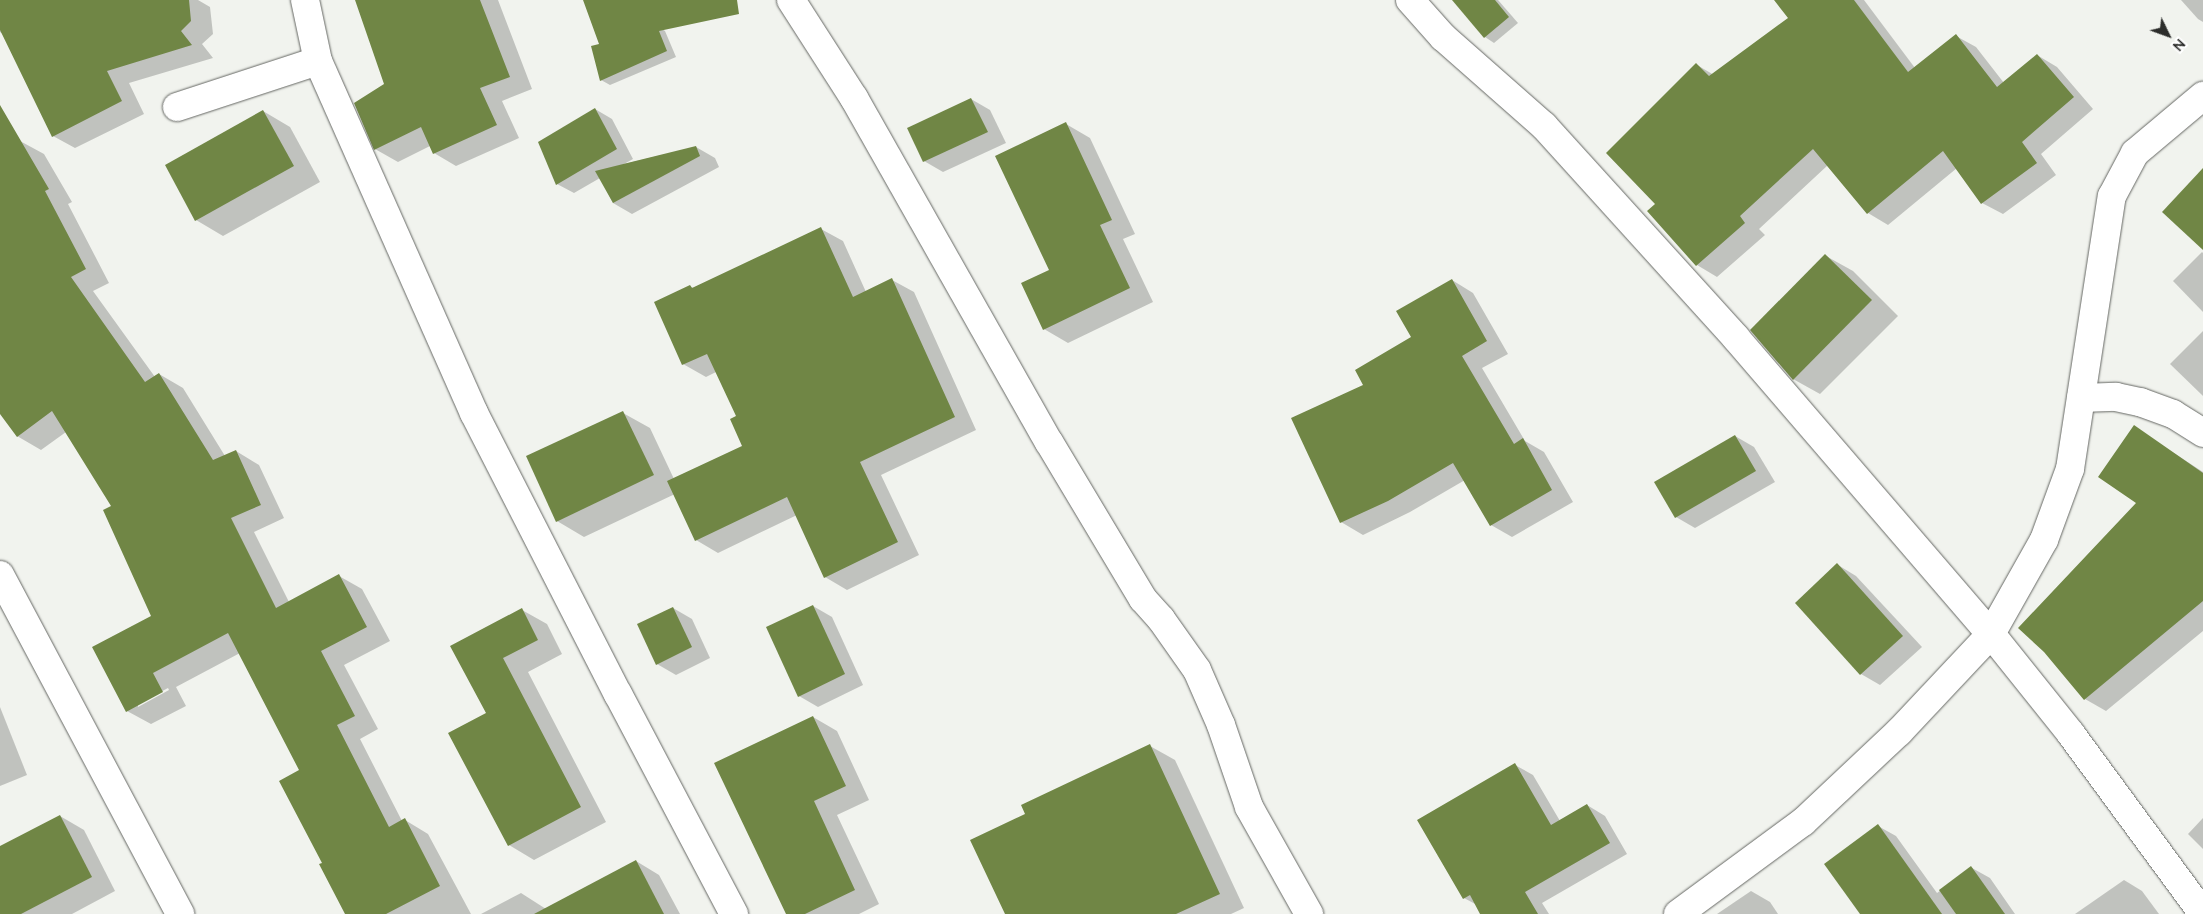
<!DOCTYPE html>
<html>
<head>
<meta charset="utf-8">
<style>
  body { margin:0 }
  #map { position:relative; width:2203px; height:914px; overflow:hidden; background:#f1f3ee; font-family:Mulish,sans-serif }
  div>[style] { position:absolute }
  .shadow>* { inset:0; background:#0003 }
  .building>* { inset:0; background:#708645 }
  .roads { filter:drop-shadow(0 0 1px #656763) drop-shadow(0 0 1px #656763) }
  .street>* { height:28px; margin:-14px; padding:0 14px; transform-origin:14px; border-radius:14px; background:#fff }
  span { translate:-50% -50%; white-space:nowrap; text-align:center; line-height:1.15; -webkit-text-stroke:4px #fff; paint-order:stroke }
  .north { position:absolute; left:2143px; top:10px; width:50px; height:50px; -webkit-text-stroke:4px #fff; paint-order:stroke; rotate:132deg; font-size:14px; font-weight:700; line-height:20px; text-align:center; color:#2c2d2b }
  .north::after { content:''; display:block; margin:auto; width:18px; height:22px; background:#2c2d2b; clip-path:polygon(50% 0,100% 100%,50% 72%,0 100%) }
</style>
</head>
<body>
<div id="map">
  <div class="shadow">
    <i style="clip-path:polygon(0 0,198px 0,210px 7px,213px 34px,202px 44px,213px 58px,129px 83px,144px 114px,75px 148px,53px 136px,3px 34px,0 32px)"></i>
    <i style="clip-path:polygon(356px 0,498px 0,532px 89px,502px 101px,519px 138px,456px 166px,434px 153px,430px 146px,398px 162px,375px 149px,385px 84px)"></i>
    <i style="clip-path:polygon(585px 0,632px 0,656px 25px,665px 31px,676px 57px,610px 85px,601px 80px,601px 45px)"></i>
    <i style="clip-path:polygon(1466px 0,1498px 0,1518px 23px,1494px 43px,1485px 37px,1459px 6px)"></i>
    <i style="clip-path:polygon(1776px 0,1864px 0,1915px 68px,1956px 36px,1976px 47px,2004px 83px,2037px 55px,2057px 67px,2093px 109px,2041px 154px,2056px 175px,2003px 214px,1982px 203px,1957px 168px,1888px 225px,1868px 213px,1828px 165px,1759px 229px,1765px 235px,1717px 277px,1697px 265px,1649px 211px,1657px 204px,1697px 65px,1714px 75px,1789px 18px)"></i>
    <i style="clip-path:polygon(2181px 0,2203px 0,2203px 22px,2198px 19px)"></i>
    <i style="clip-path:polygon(971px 99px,990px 110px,1006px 143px,943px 172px,924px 161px)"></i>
    <i style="clip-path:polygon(595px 109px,612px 119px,633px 159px,624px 164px,696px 147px,715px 158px,719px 167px,632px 214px,613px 203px,600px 178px,574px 193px,557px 184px)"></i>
    <i style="clip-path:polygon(263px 111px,290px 127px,320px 182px,223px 236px,196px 220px)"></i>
    <i style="clip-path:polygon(1066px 124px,1090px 138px,1135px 234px,1123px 239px,1153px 302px,1068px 343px,1044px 329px)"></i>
    <i style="clip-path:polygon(evenodd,20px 141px,44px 154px,72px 202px,68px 204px,109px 283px,93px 291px,155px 377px,159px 374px,183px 388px,225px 456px,236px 451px,259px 465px,284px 518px,254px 532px,289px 602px,339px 576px,362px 589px,390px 641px,344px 665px,378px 729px,360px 739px,402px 821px,405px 820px,428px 834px,471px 914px,346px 914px,323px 863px,301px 770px,240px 653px,176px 687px,186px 706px,151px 724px,127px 711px,153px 617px,113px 507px,66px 432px,41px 450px,17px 436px,0 412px,0 152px,20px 141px,168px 688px,169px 690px,138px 707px,138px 704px,168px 688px)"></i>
    <i style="clip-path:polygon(821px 229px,843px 241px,866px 292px,892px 280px,914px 292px,976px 430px,881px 475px,919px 555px,847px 590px,825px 577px,797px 515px,718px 553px,696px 540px,675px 494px,584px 537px,557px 521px,623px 413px,650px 428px,674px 479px,744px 446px,738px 417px,716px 372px,706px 377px,683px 364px,690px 286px,693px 288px)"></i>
    <i style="clip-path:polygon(2202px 252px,2203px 253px,2203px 312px,2173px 281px)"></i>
    <i style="clip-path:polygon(1826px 256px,1853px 271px,1898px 316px,1820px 394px,1793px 379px)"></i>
    <i style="clip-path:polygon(1452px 280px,1473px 293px,1508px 354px,1482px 368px,1525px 441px,1544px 452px,1573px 502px,1512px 537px,1491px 525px,1465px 480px,1410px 512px,1363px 535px,1341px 522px,1293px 419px,1365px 385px,1413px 338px)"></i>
    <i style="clip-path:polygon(2203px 331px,2203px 396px,2170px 364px)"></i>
    <i style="clip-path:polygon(2134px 427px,2203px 472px,2203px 631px,2106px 711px,2085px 699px,2138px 503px)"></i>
    <i style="clip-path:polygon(1735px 436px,1754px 447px,1775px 482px,1695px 528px,1676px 517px)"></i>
    <i style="clip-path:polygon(1838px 565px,1856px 576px,1922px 647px,1880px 685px,1861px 674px,1797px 603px)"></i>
    <i style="clip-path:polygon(813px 606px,832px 617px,863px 685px,818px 707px,799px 696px)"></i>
    <i style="clip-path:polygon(673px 608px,692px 619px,710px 658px,676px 675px,657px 664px)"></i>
    <i style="clip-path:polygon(522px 610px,547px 624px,562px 654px,528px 672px,606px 822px,534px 860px,509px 845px,487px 714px,452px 647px)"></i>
    <i style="clip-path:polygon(0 707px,27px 775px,0 786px)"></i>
    <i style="clip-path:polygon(813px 717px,837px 731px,869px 800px,837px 815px,879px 904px,859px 914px,787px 914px)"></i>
    <i style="clip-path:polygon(1150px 746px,1175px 760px,1244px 908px,1231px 914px,1007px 914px,1026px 815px)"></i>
    <i style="clip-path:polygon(1515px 765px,1533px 775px,1560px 821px,1587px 805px,1605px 816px,1627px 854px,1542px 903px,1549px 914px,1482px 914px,1477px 905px,1464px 898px)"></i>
    <i style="clip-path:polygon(60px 816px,84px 830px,115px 891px,72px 914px,0 914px,0 847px)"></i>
    <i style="clip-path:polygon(2203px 818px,2203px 849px,2188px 834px)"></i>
    <i style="clip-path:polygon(1878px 826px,1896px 836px,1937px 893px,1972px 868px,1990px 878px,2015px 914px,1862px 914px)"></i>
    <i style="clip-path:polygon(636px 861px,659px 875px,680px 914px,481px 914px,521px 893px,546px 909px)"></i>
    <i style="clip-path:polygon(2124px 880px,2142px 891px,2159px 914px,2075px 914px)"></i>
    <i style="clip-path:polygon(1751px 891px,1770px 902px,1778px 914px,1717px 914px)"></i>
  </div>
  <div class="building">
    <i style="clip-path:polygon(0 0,189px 0,191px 21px,181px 31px,192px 45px,107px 71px,122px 101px,52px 137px,0 30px)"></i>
    <i style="clip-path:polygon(355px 0,480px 0,510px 77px,480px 88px,497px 125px,433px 154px,421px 127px,374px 150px,354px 103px,384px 84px)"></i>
    <i style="clip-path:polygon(583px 0,737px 0,739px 14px,659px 31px,667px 51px,600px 81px,591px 46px,599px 44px)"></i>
    <i style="clip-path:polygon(1452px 0,1495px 0,1509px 17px,1484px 38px)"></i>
    <i style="clip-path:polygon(1774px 0,1854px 0,1908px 72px,1956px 34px,1997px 87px,2037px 54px,2074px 97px,2022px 142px,2037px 163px,1981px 204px,1943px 151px,1867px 214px,1813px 149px,1740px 216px,1745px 223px,1696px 266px,1647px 211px,1655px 204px,1606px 153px,1696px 63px,1709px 76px,1788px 18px)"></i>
    <i style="clip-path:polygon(971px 98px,988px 132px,923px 162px,907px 128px)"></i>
    <i style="clip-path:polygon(0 105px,49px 189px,45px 191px,86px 269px,71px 277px,145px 382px,159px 373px,213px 460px,236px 450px,261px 505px,231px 518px,276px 608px,339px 574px,367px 627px,321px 651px,355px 716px,337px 725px,389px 827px,405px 818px,440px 886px,386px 914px,345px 914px,319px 864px,322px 863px,279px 781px,299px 770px,228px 633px,153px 673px,163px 692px,126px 712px,92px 647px,151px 616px,103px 510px,111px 506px,52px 411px,17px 437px,0 414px)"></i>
    <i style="clip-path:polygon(595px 108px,617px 149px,556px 185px,538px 142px)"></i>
    <i style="clip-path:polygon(263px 110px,294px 166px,195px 221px,165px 165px)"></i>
    <i style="clip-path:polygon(1066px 122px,1112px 220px,1100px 225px,1130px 288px,1043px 330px,1021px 283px,1049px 270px,995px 156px)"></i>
    <i style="clip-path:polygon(696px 146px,700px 156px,613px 203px,595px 171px)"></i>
    <i style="clip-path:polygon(2203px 168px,2203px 250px,2162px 212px)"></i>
    <i style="clip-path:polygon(821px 227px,853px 297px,892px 278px,955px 417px,860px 462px,898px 542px,824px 578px,787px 497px,695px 541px,667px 481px,742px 446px,730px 419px,736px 416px,707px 354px,682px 365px,654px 302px,690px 285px,692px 288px)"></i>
    <i style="clip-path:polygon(1825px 254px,1872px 300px,1793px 380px,1750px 330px)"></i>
    <i style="clip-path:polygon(1452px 279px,1487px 341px,1462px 356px,1514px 444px,1523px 438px,1552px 490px,1490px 526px,1453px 463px,1388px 501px,1340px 523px,1291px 418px,1363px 385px,1355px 370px,1411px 337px,1396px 311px)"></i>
    <i style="clip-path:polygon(623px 411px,654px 475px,556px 522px,526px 456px)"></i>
    <i style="clip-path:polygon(2134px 425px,2203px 473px,2203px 601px,2084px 700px,2044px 652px,2018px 628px,2136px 503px,2098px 477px)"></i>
    <i style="clip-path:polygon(1735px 435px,1756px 471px,1675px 518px,1654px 482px)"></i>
    <i style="clip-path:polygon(1837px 563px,1903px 636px,1860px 675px,1795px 603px)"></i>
    <i style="clip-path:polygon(813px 605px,845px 674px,798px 697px,766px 627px)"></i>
    <i style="clip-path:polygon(673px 607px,692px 647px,656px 665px,637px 624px)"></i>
    <i style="clip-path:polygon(522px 608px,538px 640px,503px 658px,581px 807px,508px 846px,448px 733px,486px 713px,450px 646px)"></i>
    <i style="clip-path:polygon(813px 716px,846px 786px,814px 801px,855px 890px,805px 914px,786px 914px,714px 763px)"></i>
    <i style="clip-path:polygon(1150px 744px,1220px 894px,1176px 914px,1005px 914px,970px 840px,1025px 814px,1021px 805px)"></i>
    <i style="clip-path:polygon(1515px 763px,1551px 825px,1587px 804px,1610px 843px,1525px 892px,1538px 914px,1480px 914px,1470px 895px,1463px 899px,1417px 820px)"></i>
    <i style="clip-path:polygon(60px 815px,92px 877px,21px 914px,0 914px,0 846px)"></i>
    <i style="clip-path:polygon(1878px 824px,1942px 914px,1860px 914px,1824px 864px)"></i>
    <i style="clip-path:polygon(636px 860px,664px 914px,534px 914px)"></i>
    <i style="clip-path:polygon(1971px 866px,2005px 914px,1956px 914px,1939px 890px)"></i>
  </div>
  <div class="roads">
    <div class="street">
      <i style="left:305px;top:0;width:62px;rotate:78deg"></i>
      <i style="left:318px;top:61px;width:385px;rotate:66.1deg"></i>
      <i style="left:474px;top:413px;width:316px;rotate:62.9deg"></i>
      <i style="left:618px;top:694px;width:249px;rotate:62.2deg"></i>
      <i style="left:791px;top:0;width:117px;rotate:57.3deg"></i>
      <i style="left:854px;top:98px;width:395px;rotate:60.5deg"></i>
      <i style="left:1049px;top:442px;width:183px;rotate:59.1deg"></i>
      <i style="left:1143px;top:599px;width:27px;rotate:48deg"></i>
      <i style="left:1161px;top:619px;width:62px;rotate:54.8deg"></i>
      <i style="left:1197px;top:670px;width:60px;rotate:66.4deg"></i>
      <i style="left:1221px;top:725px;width:87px;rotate:71.1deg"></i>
      <i style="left:1249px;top:807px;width:123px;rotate:60.7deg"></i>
      <i style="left:1410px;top:0;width:50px;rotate:48.3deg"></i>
      <i style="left:1443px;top:37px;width:135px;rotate:41.4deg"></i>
      <i style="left:1544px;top:126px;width:286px;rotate:47.8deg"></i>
      <i style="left:1736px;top:338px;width:391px;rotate:49.3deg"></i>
      <i style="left:1991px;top:634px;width:128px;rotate:51.3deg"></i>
      <i style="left:2071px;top:734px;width:223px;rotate:53.7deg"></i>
      <i style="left:177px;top:107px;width:148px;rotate:-18.1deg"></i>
      <i style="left:2081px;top:398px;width:35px;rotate:-2deg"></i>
      <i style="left:2116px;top:397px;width:25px;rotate:12deg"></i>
      <i style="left:2140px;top:402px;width:35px;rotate:20deg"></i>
      <i style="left:2173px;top:414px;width:36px;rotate:32deg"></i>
      <i style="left:0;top:575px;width:384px;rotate:62deg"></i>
      <i style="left:1678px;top:914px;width:155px;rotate:-36.4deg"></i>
      <i style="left:1803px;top:822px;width:132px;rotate:-43.2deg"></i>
      <i style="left:1899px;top:732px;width:134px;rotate:-46.8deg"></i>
      <i style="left:1991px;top:634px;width:108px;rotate:-60.6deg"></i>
      <i style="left:2044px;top:540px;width:76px;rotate:-69.9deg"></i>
      <i style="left:2070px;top:469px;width:276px;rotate:-81.3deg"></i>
      <i style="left:2112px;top:196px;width:49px;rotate:-61.9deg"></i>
      <i style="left:2135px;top:153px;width:89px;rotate:-40deg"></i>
    </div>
  </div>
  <div class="north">N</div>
</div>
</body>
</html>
